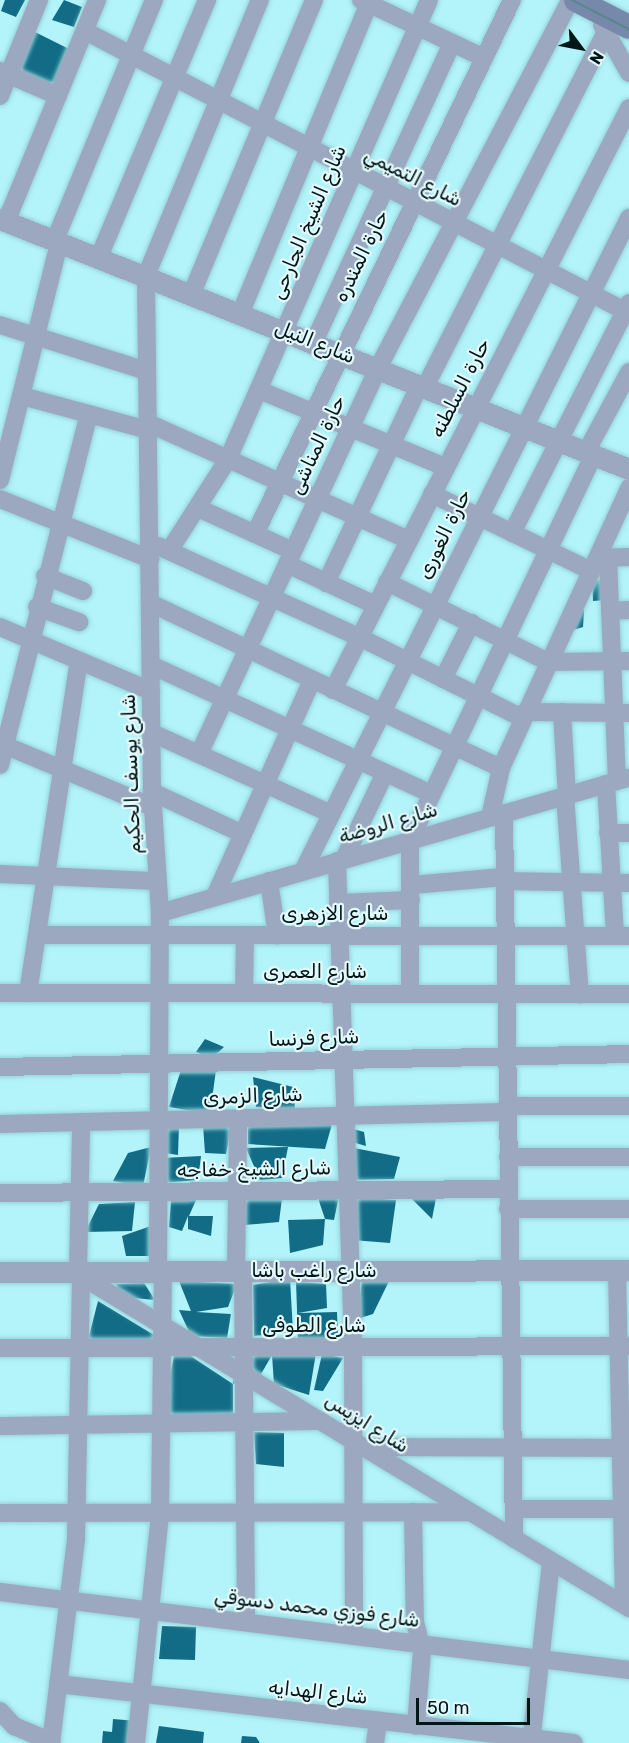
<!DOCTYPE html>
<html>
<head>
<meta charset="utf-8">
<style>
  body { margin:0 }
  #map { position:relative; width:629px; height:1743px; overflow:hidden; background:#b3f4fb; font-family:Rubik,"Noto Naskh Arabic",sans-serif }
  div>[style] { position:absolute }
  .building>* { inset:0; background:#126c86 }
  .roads { filter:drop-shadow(0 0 2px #96d1d7) drop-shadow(0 0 2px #96d1d7) }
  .minor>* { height:18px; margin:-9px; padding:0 9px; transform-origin:9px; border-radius:9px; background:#9ca8bf }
  .tertiary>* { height:21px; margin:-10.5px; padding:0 10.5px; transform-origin:10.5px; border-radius:10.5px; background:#9ca8bf }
  .secondary>* { height:24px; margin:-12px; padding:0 12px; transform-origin:12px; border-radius:12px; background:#7789ab }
  .tram>* { height:1.5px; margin:-0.75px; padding:0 0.75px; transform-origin:0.75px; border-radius:0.75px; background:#5a868b }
  span { translate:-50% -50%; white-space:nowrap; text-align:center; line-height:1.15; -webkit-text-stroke:4.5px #e4f9fb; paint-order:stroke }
  .street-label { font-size:20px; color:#001719 }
  .north { position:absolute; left:551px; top:18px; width:60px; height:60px; -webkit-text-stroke:4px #e4f9fb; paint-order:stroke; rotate:122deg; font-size:16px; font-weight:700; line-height:24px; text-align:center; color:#001719 }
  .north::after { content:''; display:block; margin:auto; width:21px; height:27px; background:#001719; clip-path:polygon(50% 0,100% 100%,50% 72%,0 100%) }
  .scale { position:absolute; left:416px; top:1698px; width:114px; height:27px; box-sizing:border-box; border:3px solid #001719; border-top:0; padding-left:8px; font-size:18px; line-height:21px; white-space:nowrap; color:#001719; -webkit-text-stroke:4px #e4f9fb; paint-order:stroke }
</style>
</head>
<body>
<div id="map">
  <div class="building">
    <i style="clip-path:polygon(5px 0,25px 0,16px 17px,1px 11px)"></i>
    <i style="clip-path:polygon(64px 0,82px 7px,74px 27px,52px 20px)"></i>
    <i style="clip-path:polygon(31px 30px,73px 51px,56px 91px,14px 73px)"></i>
    <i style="clip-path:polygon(592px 578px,606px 582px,607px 600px,593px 601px)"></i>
    <i style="clip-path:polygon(584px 610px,583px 627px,570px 631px,574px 614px)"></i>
    <i style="clip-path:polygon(205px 1039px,224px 1047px,212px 1058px,196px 1052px)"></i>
    <i style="clip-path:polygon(181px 1070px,216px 1070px,210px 1114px,169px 1107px)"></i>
    <i style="clip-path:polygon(253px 1077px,293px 1087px,295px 1109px,256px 1107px)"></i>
    <i style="clip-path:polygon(166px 1122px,179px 1125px,178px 1155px,165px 1153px)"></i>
    <i style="clip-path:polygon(232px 1124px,226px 1154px,205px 1153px,203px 1125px)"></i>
    <i style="clip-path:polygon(332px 1124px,325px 1149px,248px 1144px,248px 1125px)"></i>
    <i style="clip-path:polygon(350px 1128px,364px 1132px,366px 1146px,352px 1142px)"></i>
    <i style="clip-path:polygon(151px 1147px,143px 1186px,113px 1181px,128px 1153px)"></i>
    <i style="clip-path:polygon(288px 1147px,282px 1178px,260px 1180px,246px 1148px)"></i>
    <i style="clip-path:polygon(354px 1148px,400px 1157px,394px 1179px,353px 1180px)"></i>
    <i style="clip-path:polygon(201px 1156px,198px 1180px,162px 1183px,163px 1158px)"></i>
    <i style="clip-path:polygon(244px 1191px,282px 1198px,279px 1222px,244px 1225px)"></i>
    <i style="clip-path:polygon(339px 1196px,334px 1220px,325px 1219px,318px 1198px)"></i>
    <i style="clip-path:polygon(409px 1196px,436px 1198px,432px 1219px)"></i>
    <i style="clip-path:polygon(353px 1197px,396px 1200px,390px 1243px,352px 1240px)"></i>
    <i style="clip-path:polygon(196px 1200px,189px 1216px,213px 1216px,211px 1236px,188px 1229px,188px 1216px,182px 1231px,169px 1227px,171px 1201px)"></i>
    <i style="clip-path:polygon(135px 1202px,132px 1231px,85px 1232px,99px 1204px)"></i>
    <i style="clip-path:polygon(325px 1219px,323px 1245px,290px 1253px,288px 1220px)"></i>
    <i style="clip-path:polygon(151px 1226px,149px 1256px,126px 1256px,122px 1236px)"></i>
    <i style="clip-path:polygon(391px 1277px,373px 1314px,357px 1319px,362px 1280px)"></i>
    <i style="clip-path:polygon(290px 1279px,293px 1332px,254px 1336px,253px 1285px)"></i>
    <i style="clip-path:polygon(179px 1281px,237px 1284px,228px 1307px,196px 1312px,231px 1314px,227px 1338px,191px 1336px,179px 1310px,191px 1311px)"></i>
    <i style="clip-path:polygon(296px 1282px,326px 1284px,327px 1308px,298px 1313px,337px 1312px,338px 1338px,298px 1338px)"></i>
    <i style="clip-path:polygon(144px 1283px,155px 1300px,122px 1297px,116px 1284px)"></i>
    <i style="clip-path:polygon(98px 1301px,154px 1335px,155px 1342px,88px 1340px)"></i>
    <i style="clip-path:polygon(317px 1347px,309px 1395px,274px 1384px,272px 1355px)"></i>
    <i style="clip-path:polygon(322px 1354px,343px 1358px,323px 1391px,314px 1390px)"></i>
    <i style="clip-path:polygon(189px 1355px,233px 1384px,233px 1422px,162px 1415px,174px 1356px)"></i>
    <i style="clip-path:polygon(235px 1355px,272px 1355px,261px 1374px,233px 1384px)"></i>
    <i style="clip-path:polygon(254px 1432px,284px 1433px,284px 1467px,256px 1464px)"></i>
    <i style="clip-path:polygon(162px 1626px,196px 1627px,195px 1660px,159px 1659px)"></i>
    <i style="clip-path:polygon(113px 1719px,137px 1721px,135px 1743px,102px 1743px,103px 1731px,112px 1732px)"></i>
    <i style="clip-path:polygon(159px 1726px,204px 1732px,203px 1743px,156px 1743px)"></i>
    <i style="clip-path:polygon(242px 1736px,256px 1737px,260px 1743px,241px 1743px)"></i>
  </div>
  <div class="roads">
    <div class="minor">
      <i style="left:361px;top:0;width:136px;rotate:25.2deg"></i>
      <i style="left:602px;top:25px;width:55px;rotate:60.6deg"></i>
      <i style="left:85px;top:31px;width:608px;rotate:27.41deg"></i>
      <i style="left:0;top:71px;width:63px;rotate:23.3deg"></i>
      <i style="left:0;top:96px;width:104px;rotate:-67.9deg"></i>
      <i style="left:6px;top:222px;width:240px;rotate:-67.7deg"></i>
      <i style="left:55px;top:240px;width:260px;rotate:-67.6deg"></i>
      <i style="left:99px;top:257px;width:279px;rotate:-67.2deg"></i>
      <i style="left:192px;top:293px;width:317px;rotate:-67.4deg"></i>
      <i style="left:241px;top:312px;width:338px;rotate:-67.5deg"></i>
      <i style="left:0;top:325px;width:154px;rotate:17.4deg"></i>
      <i style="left:314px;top:342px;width:329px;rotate:-65.2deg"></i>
      <i style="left:425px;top:387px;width:396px;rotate:-63deg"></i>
      <i style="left:259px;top:390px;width:201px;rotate:22.5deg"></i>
      <i style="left:22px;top:396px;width:131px;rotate:15.1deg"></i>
      <i style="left:148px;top:423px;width:285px;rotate:24.2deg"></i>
      <i style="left:586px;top:452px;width:91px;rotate:-61.7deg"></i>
      <i style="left:0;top:480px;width:244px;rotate:-76deg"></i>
      <i style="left:432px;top:494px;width:177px;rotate:25.8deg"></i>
      <i style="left:0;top:499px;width:162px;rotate:21.8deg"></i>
      <i style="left:198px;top:508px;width:104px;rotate:24.4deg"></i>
      <i style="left:512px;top:533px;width:258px;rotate:-63deg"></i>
      <i style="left:255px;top:534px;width:593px;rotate:-64.3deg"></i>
      <i style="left:158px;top:546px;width:221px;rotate:24.4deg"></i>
      <i style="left:359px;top:637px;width:182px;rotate:26.4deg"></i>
      <i style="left:169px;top:551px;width:109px;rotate:-57.3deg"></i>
      <i style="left:228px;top:459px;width:501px;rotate:-66.35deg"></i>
      <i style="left:598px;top:558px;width:31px;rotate:-2deg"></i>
      <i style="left:608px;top:558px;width:223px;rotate:87.7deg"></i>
      <i style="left:287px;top:564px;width:97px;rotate:25deg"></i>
      <i style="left:45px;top:576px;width:41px;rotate:21.5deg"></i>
      <i style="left:387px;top:582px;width:180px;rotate:26.4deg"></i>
      <i style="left:548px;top:662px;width:81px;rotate:-0.7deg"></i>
      <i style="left:326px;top:583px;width:220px;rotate:-64.7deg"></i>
      <i style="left:150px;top:603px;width:388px;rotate:25.2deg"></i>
      <i style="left:37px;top:607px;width:45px;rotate:19.7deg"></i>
      <i style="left:610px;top:611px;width:19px;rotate:-3deg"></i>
      <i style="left:0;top:627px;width:164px;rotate:23deg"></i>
      <i style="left:151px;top:665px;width:309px;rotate:24.7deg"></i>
      <i style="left:443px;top:679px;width:63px;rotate:-63.4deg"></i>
      <i style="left:333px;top:690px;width:653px;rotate:-63.04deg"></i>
      <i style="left:525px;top:712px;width:104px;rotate:0.6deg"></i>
      <i style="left:562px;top:712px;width:83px;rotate:86.6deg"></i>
      <i style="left:152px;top:733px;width:196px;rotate:24.3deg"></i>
      <i style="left:4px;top:745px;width:161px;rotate:22.6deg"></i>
      <i style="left:199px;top:754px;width:425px;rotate:-65.1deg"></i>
      <i style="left:378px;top:368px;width:415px;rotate:-62.4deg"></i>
      <i style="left:0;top:765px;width:362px;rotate:-75.8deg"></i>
      <i style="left:606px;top:784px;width:152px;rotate:86.6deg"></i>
      <i style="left:152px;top:792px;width:100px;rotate:24.8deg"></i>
      <i style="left:565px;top:796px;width:199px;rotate:85.7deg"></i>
      <i style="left:504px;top:813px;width:726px;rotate:89.21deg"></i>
      <i style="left:490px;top:817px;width:50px;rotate:-77.3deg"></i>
      <i style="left:501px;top:768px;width:308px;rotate:-65.4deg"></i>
      <i style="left:608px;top:833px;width:21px"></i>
      <i style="left:344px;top:859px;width:95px;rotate:-64.5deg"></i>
      <i style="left:337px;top:861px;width:486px;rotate:88.1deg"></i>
      <i style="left:353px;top:1347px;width:289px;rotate:89.8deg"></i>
      <i style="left:303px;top:871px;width:730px;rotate:-63.47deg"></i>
      <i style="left:0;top:874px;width:157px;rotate:2.6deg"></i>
      <i style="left:269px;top:881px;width:55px;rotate:81.6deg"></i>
      <i style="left:504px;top:881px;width:125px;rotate:0.9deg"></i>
      <i style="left:412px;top:885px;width:92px;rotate:-5deg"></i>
      <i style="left:215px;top:896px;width:237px;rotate:-65.8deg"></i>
      <i style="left:338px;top:903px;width:73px;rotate:-2.4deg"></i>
      <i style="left:160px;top:913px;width:488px;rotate:-16.1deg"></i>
      <i style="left:41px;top:935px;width:588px;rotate:0.1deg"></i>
      <i style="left:0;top:993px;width:629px;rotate:0.09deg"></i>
      <i style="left:28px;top:993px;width:336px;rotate:-81.3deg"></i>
      <i style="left:244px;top:993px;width:58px;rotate:-89deg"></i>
      <i style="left:410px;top:994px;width:154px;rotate:-90deg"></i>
      <i style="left:410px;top:840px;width:427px;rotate:-64.5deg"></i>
      <i style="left:0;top:1067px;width:629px;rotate:-1.18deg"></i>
      <i style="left:507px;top:1106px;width:122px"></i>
      <i style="left:0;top:1124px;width:507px;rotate:-1.36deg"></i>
      <i style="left:508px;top:1157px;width:121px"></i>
      <i style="left:0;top:1193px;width:508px;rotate:-0.45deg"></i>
      <i style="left:508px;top:1209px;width:121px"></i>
      <i style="left:236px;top:1270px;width:151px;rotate:-89.2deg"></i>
      <i style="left:243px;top:1270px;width:351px;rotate:89.5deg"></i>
      <i style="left:617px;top:1270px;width:335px;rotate:88.8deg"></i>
      <i style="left:158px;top:1271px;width:358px;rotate:-89.7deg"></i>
      <i style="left:160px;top:913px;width:121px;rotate:-93.8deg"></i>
      <i style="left:152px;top:792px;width:516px;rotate:-90.67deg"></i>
      <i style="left:146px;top:276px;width:299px;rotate:-67.6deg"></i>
      <i style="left:78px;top:1272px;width:148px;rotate:-88.8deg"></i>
      <i style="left:81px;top:1276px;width:641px;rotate:31.21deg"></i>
      <i style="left:0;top:1348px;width:629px;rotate:-0.18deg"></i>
      <i style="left:0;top:1426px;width:320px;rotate:-0.9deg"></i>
      <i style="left:364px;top:1447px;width:265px;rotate:0.2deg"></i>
      <i style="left:514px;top:1509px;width:115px"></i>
      <i style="left:413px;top:1512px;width:110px;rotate:89deg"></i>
      <i style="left:415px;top:1622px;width:30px;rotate:76deg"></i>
      <i style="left:422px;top:1651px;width:75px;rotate:94.6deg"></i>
      <i style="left:0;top:1513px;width:467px;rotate:-0.1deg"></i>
      <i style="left:0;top:1592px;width:634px;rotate:7.07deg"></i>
      <i style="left:58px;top:1684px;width:519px;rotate:6.52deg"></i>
      <i style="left:0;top:1711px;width:21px;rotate:47deg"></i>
      <i style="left:14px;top:1726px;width:41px;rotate:22.8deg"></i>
      <i style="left:51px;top:1743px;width:207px;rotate:-83deg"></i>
      <i style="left:76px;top:1538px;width:266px;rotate:-88.9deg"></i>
      <i style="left:136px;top:1743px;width:231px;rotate:-84deg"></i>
      <i style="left:160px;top:1513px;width:242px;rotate:-89.3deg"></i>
      <i style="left:375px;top:1743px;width:22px;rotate:-82deg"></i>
      <i style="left:531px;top:1743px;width:182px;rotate:-83.7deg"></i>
    </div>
    <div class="tertiary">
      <i style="left:0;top:219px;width:677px;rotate:21.68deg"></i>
      <i style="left:0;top:1272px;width:629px;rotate:-0.18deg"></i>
    </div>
    <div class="secondary">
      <i style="left:576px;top:0;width:59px;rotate:27deg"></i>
    </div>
  </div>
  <div class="tram">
    <i style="left:572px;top:0;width:64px;rotate:27deg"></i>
  </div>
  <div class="street-label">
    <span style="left:413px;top:177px;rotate:27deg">شارع التميمي</span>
    <span style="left:308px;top:222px;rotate:-67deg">شارع الشيخ الجارحى</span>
    <span style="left:361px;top:256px;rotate:-64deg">حارة المندره</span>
    <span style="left:315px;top:342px;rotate:22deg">شارع النيل</span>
    <span style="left:460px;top:388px;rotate:-63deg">حارة السلطنه</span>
    <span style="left:317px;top:445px;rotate:-65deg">حارة المناشى</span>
    <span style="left:444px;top:534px;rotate:-64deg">حارة الغورى</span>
    <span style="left:131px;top:774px;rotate:-92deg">شارع يوسف الحكيم</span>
    <span style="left:388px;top:823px;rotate:-16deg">شارع الروضة</span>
    <span style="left:335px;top:913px">شارع الازهرى</span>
    <span style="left:315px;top:971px">شارع العمرى</span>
    <span style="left:314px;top:1038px;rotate:-2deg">شارع فرنسا</span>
    <span style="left:253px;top:1096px;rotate:-2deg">شارع الزمرى</span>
    <span style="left:254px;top:1169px;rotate:-1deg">شارع الشيخ خفاجه</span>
    <span style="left:314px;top:1270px">شارع راغب باشا</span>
    <span style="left:314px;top:1325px">شارع الطوفى</span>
    <span style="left:367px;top:1423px;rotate:32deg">شارع ايزيس</span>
    <span style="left:317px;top:1608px;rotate:7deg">شارع فوزي محمد دسوقي</span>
    <span style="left:318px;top:1692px;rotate:6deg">شارع الهدايه</span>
  </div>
  <div class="north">N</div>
  <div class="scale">50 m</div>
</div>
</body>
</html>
